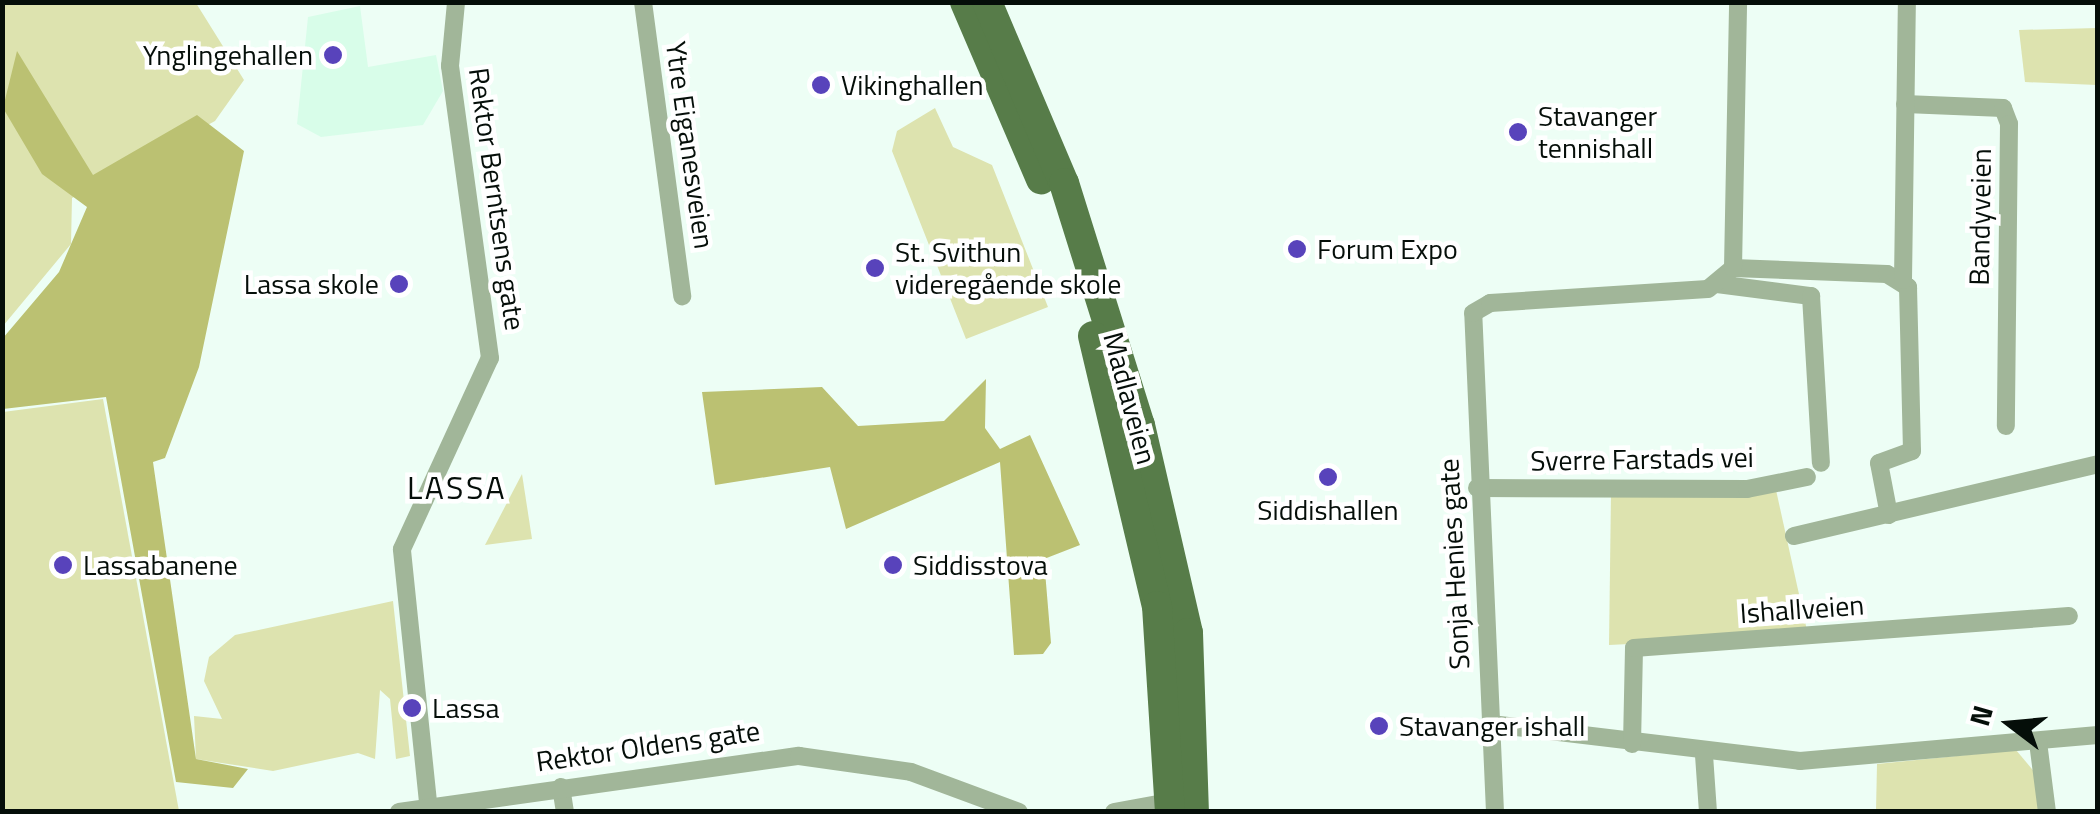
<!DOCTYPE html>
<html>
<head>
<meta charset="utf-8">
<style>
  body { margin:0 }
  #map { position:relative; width:2100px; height:814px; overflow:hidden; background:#edfef5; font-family:"Titillium Web",sans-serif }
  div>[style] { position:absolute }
  .built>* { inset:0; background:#d8fde9 }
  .green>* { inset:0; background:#dde3af }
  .forest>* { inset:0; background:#bbc172 }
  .minor>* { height:18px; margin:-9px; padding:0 9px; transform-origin:9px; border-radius:9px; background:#a1b699 }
  .primary>* { height:30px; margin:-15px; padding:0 15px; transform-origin:15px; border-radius:15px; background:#577c49 }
  .dots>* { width:28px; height:28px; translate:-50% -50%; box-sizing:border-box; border:5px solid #fff; border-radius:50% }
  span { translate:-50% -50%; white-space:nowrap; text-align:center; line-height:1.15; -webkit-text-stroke:9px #fff; paint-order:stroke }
  .poi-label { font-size:28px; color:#050e09 }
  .right { translate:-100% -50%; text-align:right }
  .left { translate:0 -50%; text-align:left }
  .street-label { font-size:28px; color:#050e09 }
  .quarter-label { font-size:32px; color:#050e09; letter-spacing:2.5px }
  .frame { position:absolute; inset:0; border:5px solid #050e09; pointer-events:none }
  .north { position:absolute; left:1960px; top:674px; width:100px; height:100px; -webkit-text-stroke:8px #fff; paint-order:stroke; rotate:286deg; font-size:28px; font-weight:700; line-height:40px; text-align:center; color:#050e09 }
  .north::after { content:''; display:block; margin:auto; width:35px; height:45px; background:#050e09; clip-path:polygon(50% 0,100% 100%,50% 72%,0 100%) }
</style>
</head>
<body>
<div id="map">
  <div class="built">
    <i style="clip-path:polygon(360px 6px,368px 67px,436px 55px,443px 91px,423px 125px,321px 137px,297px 124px,308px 17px)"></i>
  </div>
  <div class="green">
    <i style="clip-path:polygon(2px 3px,196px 3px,244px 80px,215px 121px,72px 198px,71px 244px,3px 326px)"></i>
    <i style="clip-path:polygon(2097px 28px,2097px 85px,2025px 82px,2019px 30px)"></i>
    <i style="clip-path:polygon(935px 108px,953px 147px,992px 165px,1048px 307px,966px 339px,892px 151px,897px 131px)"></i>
    <i style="clip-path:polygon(103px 399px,179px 811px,3px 811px,3px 412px)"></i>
    <i style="clip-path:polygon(522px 474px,532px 539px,485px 545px)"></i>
    <i style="clip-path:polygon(1776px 490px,1808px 635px,1609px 645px,1611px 494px)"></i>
    <i style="clip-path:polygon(393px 601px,410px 756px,396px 759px,390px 699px,380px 690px,375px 759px,358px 753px,273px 771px,196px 759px,194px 716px,222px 719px,204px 681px,209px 657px,235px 635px)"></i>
    <i style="clip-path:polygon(2016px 750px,2037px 775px,2040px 811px,1876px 811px,1877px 764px)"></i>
  </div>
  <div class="forest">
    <i style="clip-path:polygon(17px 51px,93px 175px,197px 115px,244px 151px,199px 367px,165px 458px,153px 462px,196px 759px,248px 769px,233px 788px,176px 782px,106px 397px,3px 409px,3px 338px,59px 272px,87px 207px,42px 174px,3px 108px)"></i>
    <i style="clip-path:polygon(986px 379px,985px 428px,1000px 449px,1030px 435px,1080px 545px,1044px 559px,1051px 643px,1043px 654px,1014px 655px,1000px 462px,846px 529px,830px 467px,715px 485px,702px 392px,822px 387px,858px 426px,944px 421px)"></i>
  </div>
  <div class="minor">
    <i style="left:643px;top:2px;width:297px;rotate:82.4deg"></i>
    <i style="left:1905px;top:104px;width:98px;rotate:2.3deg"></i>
    <i style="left:2003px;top:108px;width:17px;rotate:69deg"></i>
    <i style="left:2009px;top:124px;width:302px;rotate:90.6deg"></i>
    <i style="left:1733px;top:268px;width:154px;rotate:2.2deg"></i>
    <i style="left:1887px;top:274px;width:25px;rotate:32deg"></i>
    <i style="left:1908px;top:287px;width:164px;rotate:88.6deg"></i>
    <i style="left:1912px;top:451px;width:35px;rotate:160deg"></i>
    <i style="left:1879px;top:463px;width:53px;rotate:79.1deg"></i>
    <i style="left:1903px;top:280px;width:278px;rotate:-89.2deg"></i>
    <i style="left:1717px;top:284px;width:95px;rotate:7.3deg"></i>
    <i style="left:1811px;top:296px;width:167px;rotate:86.6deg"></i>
    <i style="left:1477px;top:488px;width:270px;rotate:0.2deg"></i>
    <i style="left:1747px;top:489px;width:61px;rotate:-11.3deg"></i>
    <i style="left:1794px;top:536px;width:312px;rotate:-13.3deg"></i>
    <i style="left:1491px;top:724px;width:311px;rotate:6.8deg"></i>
    <i style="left:1800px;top:761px;width:299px;rotate:-5deg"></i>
    <i style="left:2038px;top:742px;width:71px;rotate:82.7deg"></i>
    <i style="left:1632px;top:744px;width:96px;rotate:-88.8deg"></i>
    <i style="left:1634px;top:648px;width:436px;rotate:-4.2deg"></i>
    <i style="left:1704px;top:755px;width:57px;rotate:86deg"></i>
    <i style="left:561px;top:787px;width:25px;rotate:81deg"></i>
    <i style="left:428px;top:802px;width:254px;rotate:-95.9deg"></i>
    <i style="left:402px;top:549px;width:210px;rotate:-65.3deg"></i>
    <i style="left:490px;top:358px;width:295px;rotate:-97.8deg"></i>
    <i style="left:450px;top:66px;width:64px;rotate:-84.6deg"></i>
    <i style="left:399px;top:812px;width:404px;rotate:-8deg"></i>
    <i style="left:799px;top:756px;width:113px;rotate:8.1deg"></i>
    <i style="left:911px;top:772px;width:115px;rotate:20.3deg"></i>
    <i style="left:1114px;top:812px;width:61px;rotate:-10.4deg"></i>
    <i style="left:1495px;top:812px;width:499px;rotate:-92.5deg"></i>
    <i style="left:1473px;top:313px;width:20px;rotate:-30deg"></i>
    <i style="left:1490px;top:303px;width:218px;rotate:-3.7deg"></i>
    <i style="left:1708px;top:289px;width:33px;rotate:-40deg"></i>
    <i style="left:1733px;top:268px;width:266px;rotate:-88.9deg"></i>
  </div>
  <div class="primary">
    <i style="left:965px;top:2px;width:193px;rotate:66.8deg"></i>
    <i style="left:987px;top:2px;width:197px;rotate:67deg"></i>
    <i style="left:1064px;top:183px;width:254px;rotate:72.6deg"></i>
    <i style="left:1140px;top:425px;width:213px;rotate:77deg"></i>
    <i style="left:1188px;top:633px;width:179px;rotate:88.1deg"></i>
    <i style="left:1093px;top:336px;width:277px;rotate:76.7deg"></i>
    <i style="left:1157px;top:606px;width:206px;rotate:86.4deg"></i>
  </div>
  <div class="dots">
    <i style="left:333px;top:55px;background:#5843bb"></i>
    <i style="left:821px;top:85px;background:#5843bb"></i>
    <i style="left:1518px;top:132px;background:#5843bb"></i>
    <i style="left:1297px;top:249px;background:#5843bb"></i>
    <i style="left:875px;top:268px;background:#5843bb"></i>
    <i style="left:399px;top:284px;background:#5843bb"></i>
    <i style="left:1328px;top:477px;background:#5843bb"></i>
    <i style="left:63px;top:565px;background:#5843bb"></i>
    <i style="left:893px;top:565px;background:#5843bb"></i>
    <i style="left:412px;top:708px;background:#5843bb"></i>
    <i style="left:1379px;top:726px;background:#5843bb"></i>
  </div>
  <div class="poi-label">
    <span class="right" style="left:313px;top:55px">Ynglingehallen</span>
    <span class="left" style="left:841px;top:85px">Vikinghallen</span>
    <span class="left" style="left:1538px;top:132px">Stavanger<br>tennishall</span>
    <span class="left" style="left:1317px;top:249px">Forum Expo</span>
    <span class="left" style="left:895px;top:268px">St. Svithun<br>videregående skole</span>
    <span class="right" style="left:379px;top:284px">Lassa skole</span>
    <span style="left:1328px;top:510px">Siddishallen</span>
    <span class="left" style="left:83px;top:565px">Lassabanene</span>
    <span class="left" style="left:913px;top:565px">Siddisstova</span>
    <span class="left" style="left:432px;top:708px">Lassa</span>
    <span class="left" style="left:1399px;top:726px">Stavanger ishall</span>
  </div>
  <div class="street-label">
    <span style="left:690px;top:145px;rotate:82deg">Ytre Eiganesveien</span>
    <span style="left:497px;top:199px;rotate:82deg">Rektor Berntsens gate</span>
    <span style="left:1980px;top:217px;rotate:-89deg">Bandyveien</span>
    <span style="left:1130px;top:398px;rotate:75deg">Madlaveien</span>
    <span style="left:1642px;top:459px;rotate:-1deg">Sverre Farstads vei</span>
    <span style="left:1454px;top:564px;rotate:-93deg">Sonja Henies gate</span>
    <span style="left:1802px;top:609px;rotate:-4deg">Ishallveien</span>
    <span style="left:648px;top:746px;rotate:-8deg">Rektor Oldens gate</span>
  </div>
  <div class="quarter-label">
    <span style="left:457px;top:487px">LASSA</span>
  </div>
  <div class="frame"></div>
  <div class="north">N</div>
</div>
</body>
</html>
